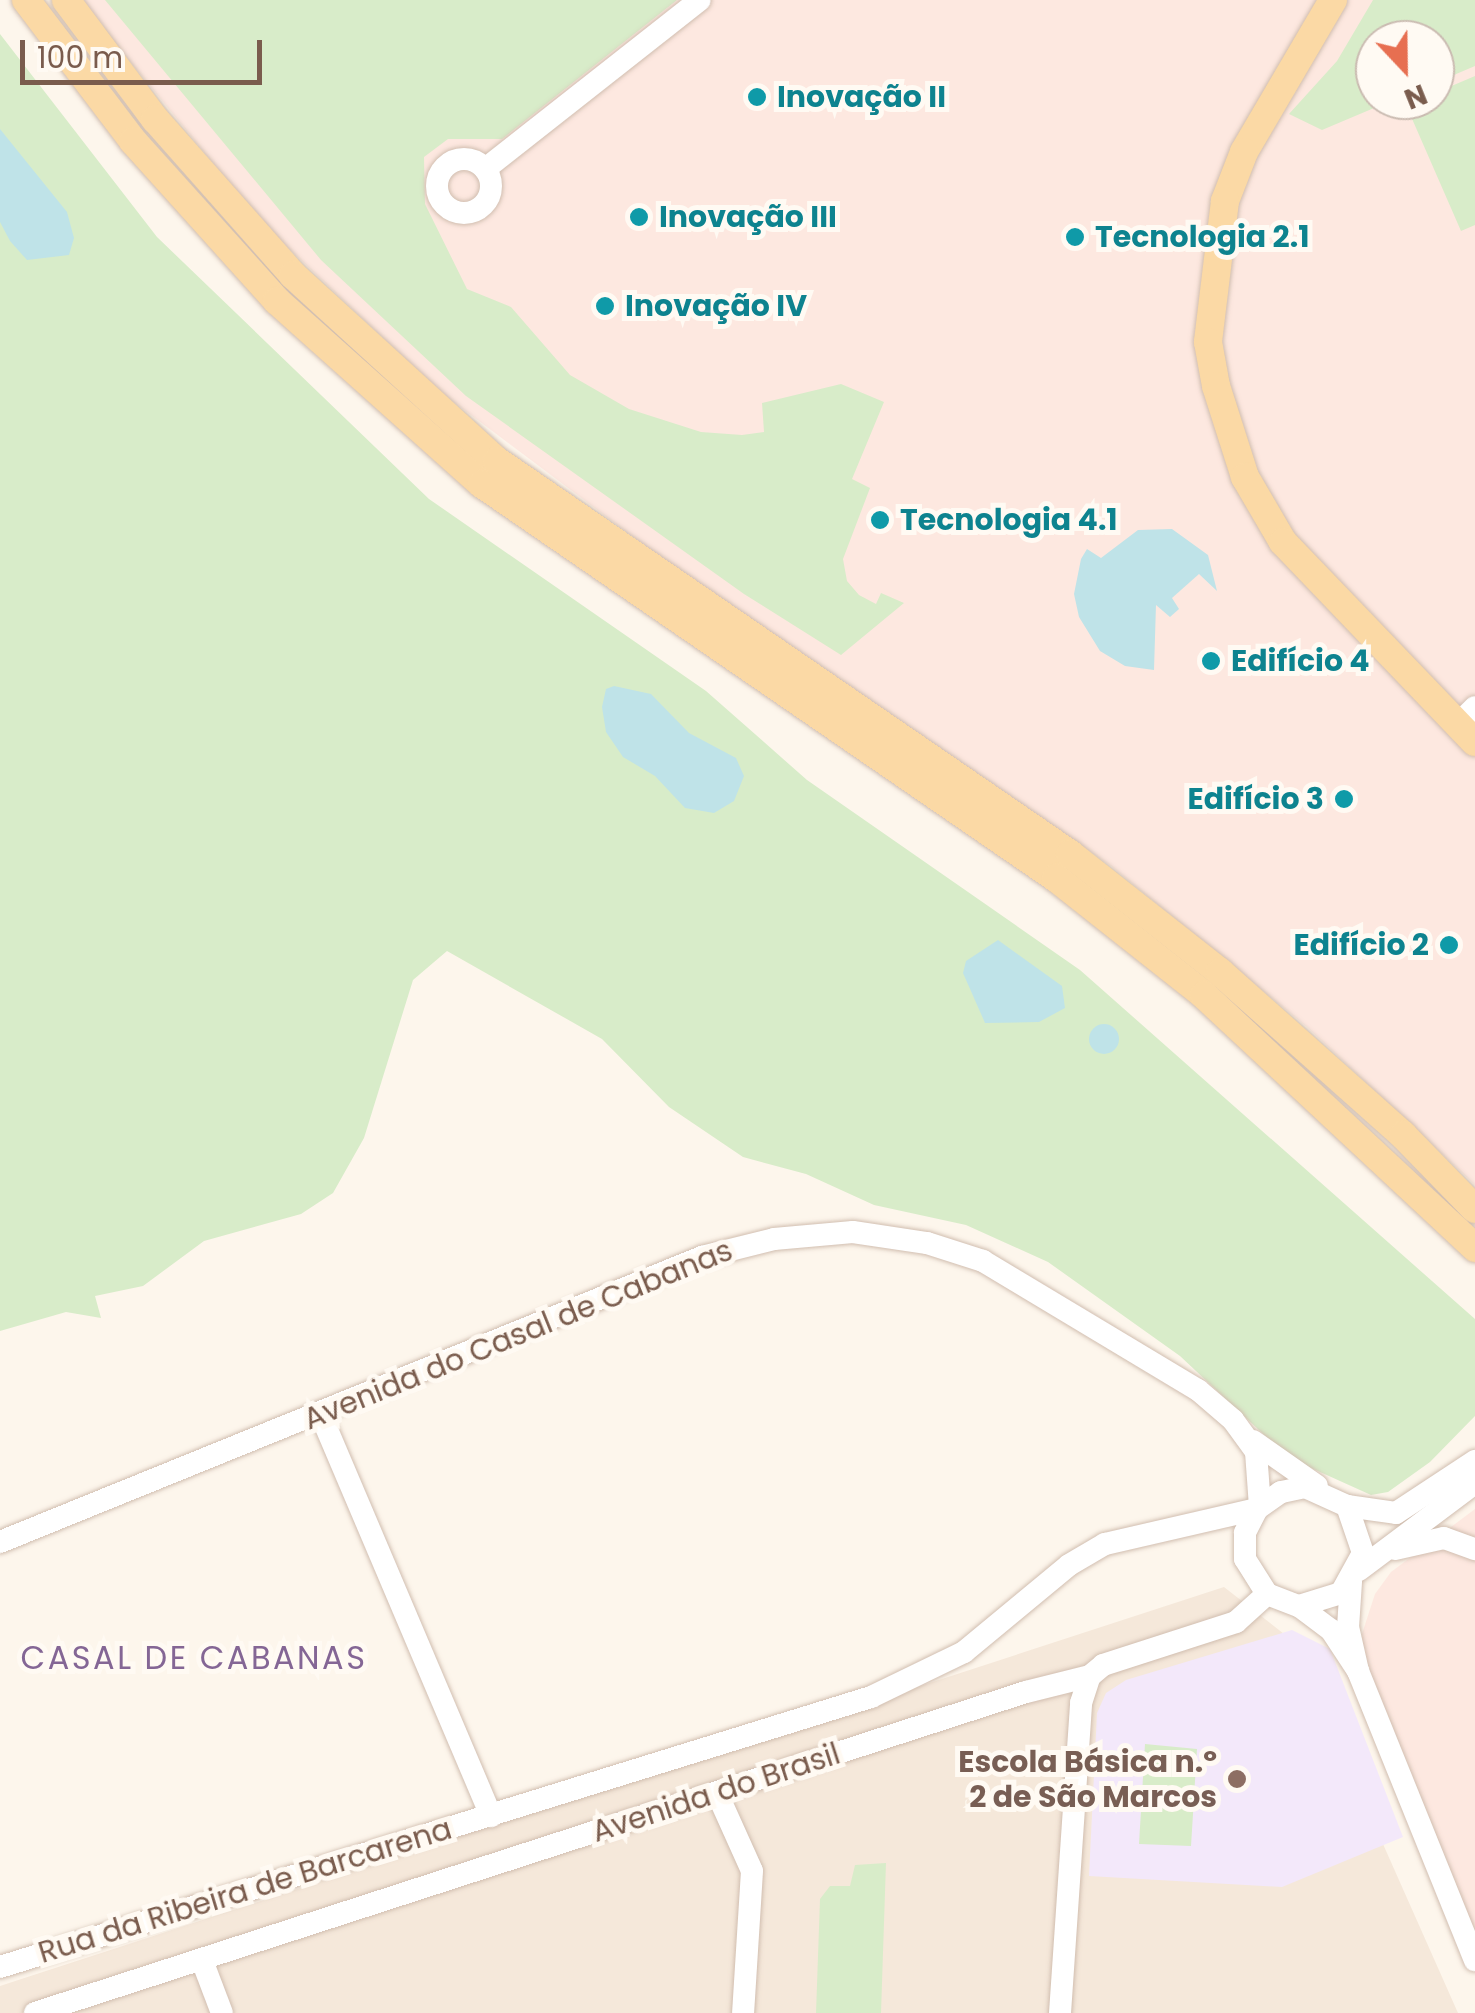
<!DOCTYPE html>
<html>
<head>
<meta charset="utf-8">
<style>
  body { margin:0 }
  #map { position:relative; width:1475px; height:2013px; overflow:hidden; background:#fdf6ec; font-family:Poppins,sans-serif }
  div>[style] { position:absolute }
  .residential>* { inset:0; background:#f5e8da }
  .commercial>* { inset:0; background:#fde8e0 }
  .education>* { inset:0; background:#f3e8fa }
  .green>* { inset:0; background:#d8ecc9 }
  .water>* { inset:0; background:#bfe3e8 }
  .round { border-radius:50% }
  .roads { filter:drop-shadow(0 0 2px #d1beb0) drop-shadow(0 0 2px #d1beb0) }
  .minor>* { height:22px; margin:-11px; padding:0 11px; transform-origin:11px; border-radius:11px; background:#fff }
  .minor>.ring { margin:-11px; padding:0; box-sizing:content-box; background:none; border:22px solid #fff; border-radius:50% }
  .major>* { height:28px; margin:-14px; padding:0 14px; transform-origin:14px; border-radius:14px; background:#fbd9a5 }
  .dots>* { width:28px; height:28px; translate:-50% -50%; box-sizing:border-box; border:5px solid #fffaf3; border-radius:50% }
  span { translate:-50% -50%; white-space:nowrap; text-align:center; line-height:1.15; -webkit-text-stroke:10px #fffaf3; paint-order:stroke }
  .culture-label { font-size:30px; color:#0d838f; font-weight:700 }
  .left { translate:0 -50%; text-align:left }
  .right { translate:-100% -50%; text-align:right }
  .street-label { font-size:30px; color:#7a5c4d }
  .education-label { font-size:30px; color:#785e54; font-weight:700 }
  .neighbourhood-label { font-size:32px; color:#846695; letter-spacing:2.5px }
  .north { position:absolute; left:1355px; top:20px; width:100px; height:100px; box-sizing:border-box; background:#fffaf3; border:2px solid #cabbb1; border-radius:50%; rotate:158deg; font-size:28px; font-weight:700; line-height:40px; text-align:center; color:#7a5c4d }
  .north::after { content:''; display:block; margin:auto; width:35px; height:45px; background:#e76f51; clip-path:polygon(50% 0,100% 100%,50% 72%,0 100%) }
  .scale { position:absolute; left:20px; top:40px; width:242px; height:45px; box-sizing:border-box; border:5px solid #7a5c4d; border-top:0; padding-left:12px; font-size:30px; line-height:35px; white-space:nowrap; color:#7a5c4d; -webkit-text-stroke:8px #fffaf3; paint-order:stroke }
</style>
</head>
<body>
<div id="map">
  <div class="residential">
    <i style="clip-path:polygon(1224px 1587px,1316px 1659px,1363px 1799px,1458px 2013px,0 2013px,0 1986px)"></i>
  </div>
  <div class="commercial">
    <i style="clip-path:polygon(evenodd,80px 0,1475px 0,1475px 1185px,1307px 1027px,1111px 866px,668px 563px,439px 391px,262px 223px,80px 0,1375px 40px,1435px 40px,1435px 100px,1375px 100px,1375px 40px)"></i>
    <i style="clip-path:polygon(1475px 1509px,1475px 1931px,1363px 1656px,1361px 1637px,1375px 1594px,1391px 1572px)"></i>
  </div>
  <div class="education">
    <i style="clip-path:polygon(1292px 1630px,1330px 1649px,1403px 1837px,1282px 1887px,1089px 1876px,1097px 1713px,1106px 1693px,1126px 1680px)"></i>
  </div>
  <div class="green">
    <i style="clip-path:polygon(105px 0,677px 0,502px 139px,448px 139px,424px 157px,425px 204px,467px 289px,511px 307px,570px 375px,629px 409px,701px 432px,742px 435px,764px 432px,762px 403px,841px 384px,884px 402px,852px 479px,870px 488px,843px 559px,847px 581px,859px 595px,876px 604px,881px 593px,904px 603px,841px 655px,744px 594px,466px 396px,321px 260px)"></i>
    <i style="clip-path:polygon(1373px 0,1475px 0,1475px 66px,1435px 83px,1435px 40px,1375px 40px,1375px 100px,1393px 100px,1322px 130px,1289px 114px,1337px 61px)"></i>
    <i style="clip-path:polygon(0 34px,157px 237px,429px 499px,706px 691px,807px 780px,1080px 970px,1475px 1319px,1475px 1416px,1430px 1462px,1388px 1492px,1371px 1495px,1309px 1467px,1277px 1447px,1180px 1356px,1048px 1262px,966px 1225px,874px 1205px,806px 1174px,743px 1157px,669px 1107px,602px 1039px,447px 951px,413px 980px,364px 1138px,333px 1193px,301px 1214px,204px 1241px,143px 1286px,95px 1296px,101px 1318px,66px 1312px,0 1331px)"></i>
    <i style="clip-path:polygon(1475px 76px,1475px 225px,1461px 231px,1406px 105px,1435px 100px,1435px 93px)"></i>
    <i style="clip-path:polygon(1145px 1744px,1197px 1749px,1191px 1846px,1139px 1844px)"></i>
    <i style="clip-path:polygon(886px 1863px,881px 2013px,816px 2013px,820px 1899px,830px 1886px,850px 1886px,855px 1865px)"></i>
  </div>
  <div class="water">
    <i style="clip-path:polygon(0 129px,67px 212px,74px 238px,69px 255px,27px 260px,10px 241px,0 222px)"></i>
    <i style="clip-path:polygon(1172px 529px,1208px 555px,1217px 591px,1199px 574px,1172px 598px,1179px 609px,1170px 617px,1156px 605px,1154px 670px,1125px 666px,1100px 651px,1079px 617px,1074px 594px,1081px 559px,1087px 549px,1101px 558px,1138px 530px)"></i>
    <i style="clip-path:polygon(614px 686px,651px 694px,689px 733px,736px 758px,744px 776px,734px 801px,714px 813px,685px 808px,655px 776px,623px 757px,606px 732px,602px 707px,606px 689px)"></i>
    <i style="clip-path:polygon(998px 940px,1062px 986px,1065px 1008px,1039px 1022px,985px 1023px,963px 973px,966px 961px)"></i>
    <i class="round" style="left:1089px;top:1024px;width:30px;height:30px"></i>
  </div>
  <div class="roads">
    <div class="minor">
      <i class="ring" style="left:437px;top:159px;width:32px;height:32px"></i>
      <i style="left:485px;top:169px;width:273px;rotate:-38.2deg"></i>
      <i style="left:1457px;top:725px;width:25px;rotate:-45deg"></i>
      <i style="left:320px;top:1413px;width:438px;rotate:67deg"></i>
      <i style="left:1253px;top:1441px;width:78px;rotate:35.1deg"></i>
      <i style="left:1347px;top:1506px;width:49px;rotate:8.1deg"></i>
      <i style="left:1396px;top:1513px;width:95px;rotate:-33.4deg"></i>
      <i style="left:0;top:1542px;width:758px;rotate:-22.1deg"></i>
      <i style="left:702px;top:1257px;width:74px;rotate:-14deg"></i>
      <i style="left:774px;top:1239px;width:79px;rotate:-5.1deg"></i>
      <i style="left:853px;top:1232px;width:75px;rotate:8.5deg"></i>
      <i style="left:927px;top:1243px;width:59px;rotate:17.8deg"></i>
      <i style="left:983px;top:1261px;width:251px;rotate:31deg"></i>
      <i style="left:1198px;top:1390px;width:46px;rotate:40.6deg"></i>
      <i style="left:1233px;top:1420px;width:39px;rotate:54deg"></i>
      <i style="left:1256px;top:1452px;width:54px;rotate:85.8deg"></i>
      <i style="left:1395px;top:1549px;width:50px;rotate:-12.7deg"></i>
      <i style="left:1444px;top:1538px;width:33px;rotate:20deg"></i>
      <i style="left:1359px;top:1570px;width:145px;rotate:-36.9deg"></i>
      <i style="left:1351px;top:1582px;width:45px;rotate:93.8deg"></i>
      <i style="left:1348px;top:1627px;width:45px;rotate:77.2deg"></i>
      <i style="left:1358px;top:1671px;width:312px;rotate:68deg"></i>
      <i style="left:1299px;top:1606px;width:44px;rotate:-17.2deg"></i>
      <i style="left:1341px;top:1593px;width:46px;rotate:-61.2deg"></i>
      <i style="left:1363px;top:1553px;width:50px;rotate:-108.8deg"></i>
      <i style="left:1347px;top:1506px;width:46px;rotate:-155.7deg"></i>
      <i style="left:1305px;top:1487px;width:25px;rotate:168deg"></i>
      <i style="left:1281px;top:1492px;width:29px;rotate:145deg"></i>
      <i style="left:1257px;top:1509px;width:27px;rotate:117deg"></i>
      <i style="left:1245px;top:1533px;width:26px;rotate:90deg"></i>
      <i style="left:1245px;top:1559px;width:41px;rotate:57.8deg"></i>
      <i style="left:1267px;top:1594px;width:34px;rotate:21deg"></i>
      <i style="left:1299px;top:1606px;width:40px;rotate:37deg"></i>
      <i style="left:1331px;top:1630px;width:49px;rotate:56.6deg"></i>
      <i style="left:717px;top:1793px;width:85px;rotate:65.8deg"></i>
      <i style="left:752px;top:1871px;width:142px;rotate:93.6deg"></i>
      <i style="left:203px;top:1963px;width:53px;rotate:69.2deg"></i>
      <i style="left:0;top:1967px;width:912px;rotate:-17.22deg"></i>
      <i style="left:871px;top:1697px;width:103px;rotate:-25.8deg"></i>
      <i style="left:964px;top:1652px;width:136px;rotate:-39.6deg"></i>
      <i style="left:1069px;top:1565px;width:42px;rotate:-30.3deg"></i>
      <i style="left:1105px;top:1544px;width:156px;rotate:-13deg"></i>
      <i style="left:35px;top:2013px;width:1042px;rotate:-17.95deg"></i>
      <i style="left:1026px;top:1692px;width:66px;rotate:-14deg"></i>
      <i style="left:1090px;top:1676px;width:17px;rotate:-40deg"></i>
      <i style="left:1103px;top:1665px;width:140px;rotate:-17.9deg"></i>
      <i style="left:1236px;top:1622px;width:42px;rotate:-42.1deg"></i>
      <i style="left:1060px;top:2013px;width:311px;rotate:-86.1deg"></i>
      <i style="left:1081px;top:1703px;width:28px;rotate:-72deg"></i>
    </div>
    <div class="major">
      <i style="left:26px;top:0;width:177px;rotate:52.8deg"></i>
      <i style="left:133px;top:141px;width:215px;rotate:48deg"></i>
      <i style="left:277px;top:301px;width:275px;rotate:41.8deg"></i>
      <i style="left:482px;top:484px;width:696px;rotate:34.47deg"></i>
      <i style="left:1056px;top:878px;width:189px;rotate:38.3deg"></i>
      <i style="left:1204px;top:995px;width:371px;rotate:43deg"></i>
      <i style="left:66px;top:0;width:149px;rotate:53.2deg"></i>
      <i style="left:155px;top:119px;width:208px;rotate:48.5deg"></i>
      <i style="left:293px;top:275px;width:276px;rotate:42.4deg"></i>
      <i style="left:497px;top:461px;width:695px;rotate:34.44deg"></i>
      <i style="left:1070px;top:854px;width:191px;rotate:38.2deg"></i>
      <i style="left:1220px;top:972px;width:245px;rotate:41.7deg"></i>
      <i style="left:1403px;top:1135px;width:103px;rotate:45.8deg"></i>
      <i style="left:1333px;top:0;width:176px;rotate:120.4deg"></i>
      <i style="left:1244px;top:152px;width:53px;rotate:111.2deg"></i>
      <i style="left:1225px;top:201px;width:142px;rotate:96.9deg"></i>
      <i style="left:1208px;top:342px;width:45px;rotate:79.7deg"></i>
      <i style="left:1216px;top:386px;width:96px;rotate:72.3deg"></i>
      <i style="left:1245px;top:477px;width:75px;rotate:59.7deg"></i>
      <i style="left:1283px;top:542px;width:277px;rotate:46.2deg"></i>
    </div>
  </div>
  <div class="dots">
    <i style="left:757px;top:97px;background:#0f9aa8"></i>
    <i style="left:639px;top:217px;background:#0f9aa8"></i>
    <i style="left:1075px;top:237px;background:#0f9aa8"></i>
    <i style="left:605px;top:306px;background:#0f9aa8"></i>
    <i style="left:880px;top:520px;background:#0f9aa8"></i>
    <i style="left:1211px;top:661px;background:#0f9aa8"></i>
    <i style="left:1344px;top:799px;background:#0f9aa8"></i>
    <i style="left:1449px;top:945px;background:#0f9aa8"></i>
    <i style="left:1237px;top:1779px;background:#8d6e63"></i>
  </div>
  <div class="culture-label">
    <span class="left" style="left:777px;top:97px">Inovação II</span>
    <span class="left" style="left:659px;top:217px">Inovação III</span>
    <span class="left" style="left:1095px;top:237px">Tecnologia 2.1</span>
    <span class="left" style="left:625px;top:306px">Inovação IV</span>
    <span class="left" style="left:900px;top:520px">Tecnologia 4.1</span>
    <span class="left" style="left:1231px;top:661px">Edifício 4</span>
    <span class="right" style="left:1324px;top:799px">Edifício 3</span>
    <span class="right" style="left:1429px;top:945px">Edifício 2</span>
  </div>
  <div class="street-label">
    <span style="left:518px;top:1335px;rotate:-22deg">Avenida do Casal de Cabanas</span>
    <span style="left:716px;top:1793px;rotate:-18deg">Avenida do Brasil</span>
    <span style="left:245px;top:1891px;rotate:-17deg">Rua da Ribeira de Barcarena</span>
  </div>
  <div class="education-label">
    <span class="right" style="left:1217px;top:1779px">Escola Básica n.º<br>2 de São Marcos</span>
  </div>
  <div class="neighbourhood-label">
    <span style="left:194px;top:1658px">CASAL DE CABANAS</span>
  </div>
  <div class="north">N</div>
  <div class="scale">100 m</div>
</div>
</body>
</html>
